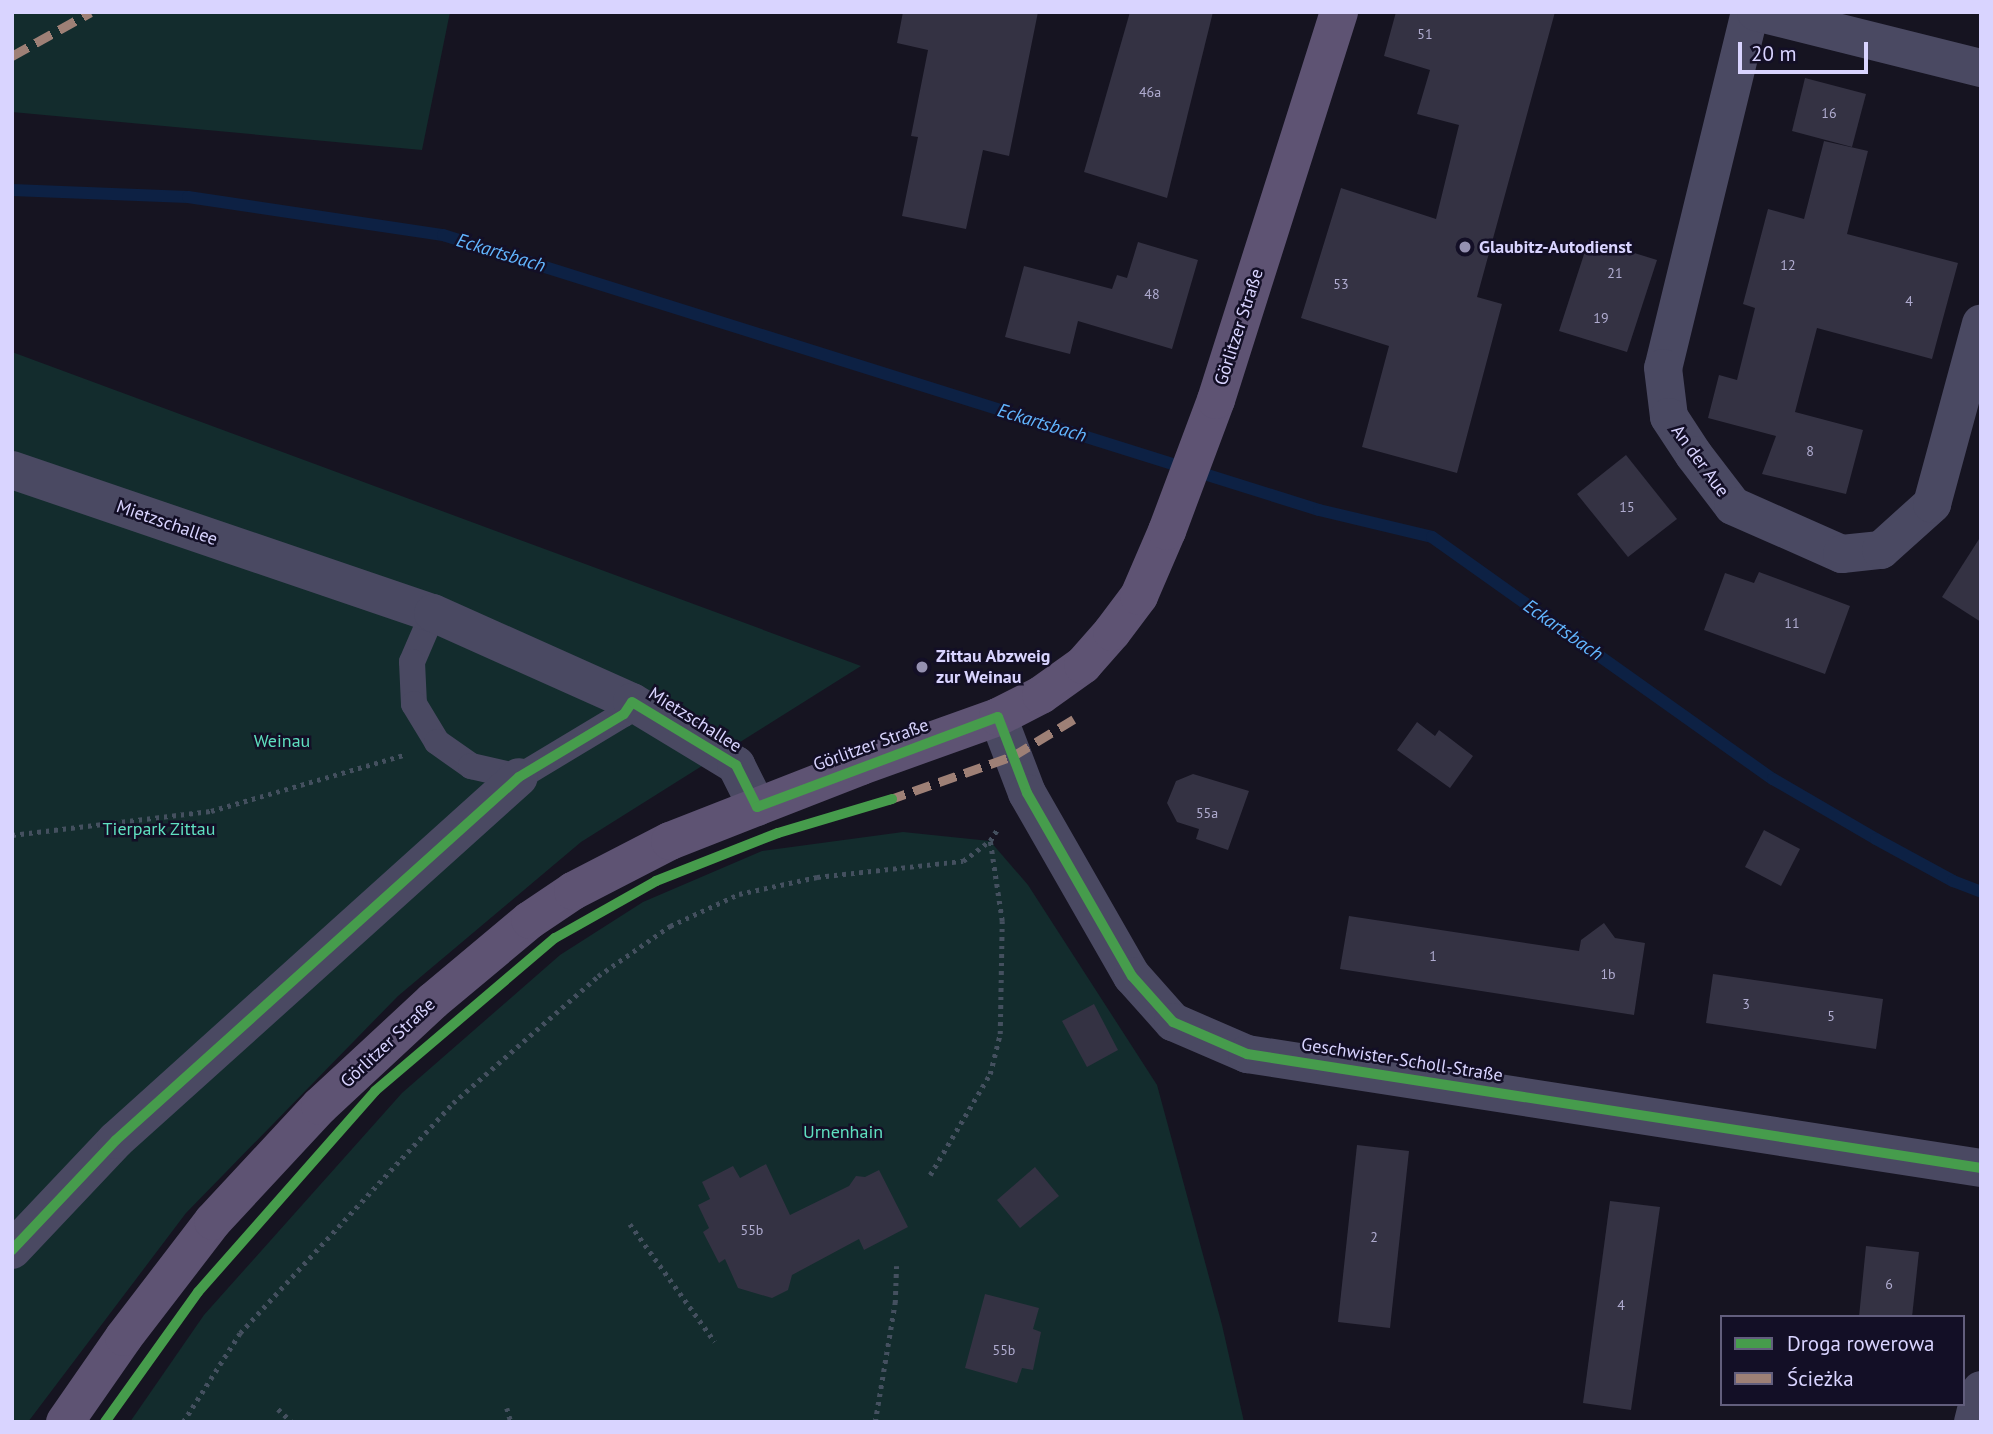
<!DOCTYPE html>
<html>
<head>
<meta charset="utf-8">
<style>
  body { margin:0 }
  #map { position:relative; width:1993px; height:1434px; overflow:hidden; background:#161421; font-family:"PT Sans",sans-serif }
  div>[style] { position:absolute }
  .green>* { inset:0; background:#132c2d }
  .stream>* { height:12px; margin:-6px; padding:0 6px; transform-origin:6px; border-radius:6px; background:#0d2144 }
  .building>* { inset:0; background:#343243 }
  .path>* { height:4.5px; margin-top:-2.25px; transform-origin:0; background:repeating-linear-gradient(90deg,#44505f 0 3.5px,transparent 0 8.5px) }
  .service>* { height:26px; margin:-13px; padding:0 13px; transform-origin:13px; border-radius:13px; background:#4a4962 }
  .pedestrian>* { height:38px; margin:-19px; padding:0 19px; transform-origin:19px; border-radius:19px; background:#4a4962 }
  .minor>* { height:38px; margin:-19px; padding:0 19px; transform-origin:19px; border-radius:19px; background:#4a4962 }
  .tertiary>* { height:38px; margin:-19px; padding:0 19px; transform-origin:19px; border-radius:19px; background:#4a4962 }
  .primary>* { height:38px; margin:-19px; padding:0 19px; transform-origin:19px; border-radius:19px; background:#5e5373 }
  .quiet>* { height:9px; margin-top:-4.5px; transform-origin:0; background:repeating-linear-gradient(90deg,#9e8076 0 18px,transparent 0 27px) }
  .cycleway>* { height:10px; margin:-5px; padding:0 5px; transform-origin:5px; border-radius:5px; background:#469c4c }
  .dots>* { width:19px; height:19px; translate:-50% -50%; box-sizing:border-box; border:4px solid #130f26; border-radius:50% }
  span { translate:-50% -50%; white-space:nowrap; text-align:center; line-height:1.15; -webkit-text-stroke:5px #130f26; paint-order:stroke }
  .number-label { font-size:14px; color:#b0acd0 }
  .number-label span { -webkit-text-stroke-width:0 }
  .poi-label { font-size:18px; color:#d9d4ff; font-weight:700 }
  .left { translate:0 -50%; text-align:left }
  .street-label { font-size:18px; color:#d9d4ff }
  .park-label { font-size:18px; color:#5fe0c0 }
  .water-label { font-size:19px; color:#62b6ff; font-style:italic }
  .frame { position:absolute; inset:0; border:14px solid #d9d4ff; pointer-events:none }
  .legend { position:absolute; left:1720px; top:1315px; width:245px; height:91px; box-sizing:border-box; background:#130f26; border:2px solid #625e7d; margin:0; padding:9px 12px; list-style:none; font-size:21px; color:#d9d4ff }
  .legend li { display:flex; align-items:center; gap:14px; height:35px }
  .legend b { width:35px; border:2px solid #625e7d }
  .scale { position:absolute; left:1738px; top:42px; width:130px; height:32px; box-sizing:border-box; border:4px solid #d9d4ff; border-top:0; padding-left:9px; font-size:21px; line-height:24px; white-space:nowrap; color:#d9d4ff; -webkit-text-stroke:5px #130f26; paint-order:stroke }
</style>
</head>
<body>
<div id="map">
  <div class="green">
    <i style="clip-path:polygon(12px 12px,450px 12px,422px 150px,12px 112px)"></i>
    <i style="clip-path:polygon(12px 352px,861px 666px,581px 842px,398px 996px,186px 1213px,28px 1422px,12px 1422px)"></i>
    <i style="clip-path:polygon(903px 832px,990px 841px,1028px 885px,1157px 1085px,1222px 1325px,1244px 1422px,130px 1422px,204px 1315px,402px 1093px,560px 955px,643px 902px,762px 851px)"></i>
  </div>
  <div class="stream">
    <i style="left:12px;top:190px;width:176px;rotate:2.3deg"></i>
    <i style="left:188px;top:197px;width:258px;rotate:8.5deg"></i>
    <i style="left:443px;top:235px;width:918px;rotate:17.43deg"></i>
    <i style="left:1319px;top:510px;width:116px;rotate:13.4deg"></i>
    <i style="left:1432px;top:537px;width:418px;rotate:35.4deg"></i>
    <i style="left:1773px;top:779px;width:119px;rotate:30.2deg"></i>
    <i style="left:1876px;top:839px;width:88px;rotate:28.6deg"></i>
    <i style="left:1953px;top:881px;width:30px;rotate:21deg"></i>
  </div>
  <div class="building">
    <i style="clip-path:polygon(903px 12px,1038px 12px,1009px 156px,983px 150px,966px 229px,902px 216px,918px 137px,911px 136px,928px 50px,897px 43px)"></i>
    <i style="clip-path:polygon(1130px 12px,1213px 12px,1167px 198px,1084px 172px)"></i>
    <i style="clip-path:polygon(1396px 12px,1555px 12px,1477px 297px,1502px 304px,1457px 473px,1362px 447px,1389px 346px,1301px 318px,1341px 188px,1436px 219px,1459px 125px,1417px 114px,1430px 70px,1384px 56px)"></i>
    <i style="clip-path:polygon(1805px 78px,1866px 94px,1852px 147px,1792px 131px)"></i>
    <i style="clip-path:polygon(1824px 141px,1868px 151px,1847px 234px,1958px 263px,1932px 359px,1817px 328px,1795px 412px,1863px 430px,1846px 494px,1762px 474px,1776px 436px,1708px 418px,1719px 375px,1737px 380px,1755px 308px,1743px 304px,1768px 209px,1804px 219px)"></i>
    <i style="clip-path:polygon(1589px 239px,1657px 260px,1627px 352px,1559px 331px)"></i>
    <i style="clip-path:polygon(1138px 242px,1198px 260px,1172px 349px,1078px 321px,1070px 354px,1005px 337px,1024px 266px,1112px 289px,1117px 275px,1127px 278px)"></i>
    <i style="clip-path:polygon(1626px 455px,1677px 519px,1628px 557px,1577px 494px)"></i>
    <i style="clip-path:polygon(1981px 536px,1981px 622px,1942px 597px)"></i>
    <i style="clip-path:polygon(1759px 572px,1850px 606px,1825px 674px,1704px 630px,1725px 573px,1754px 583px)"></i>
    <i style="clip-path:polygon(1417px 722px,1435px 736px,1439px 730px,1473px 756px,1450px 788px,1397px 750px)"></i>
    <i style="clip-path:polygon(1193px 774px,1249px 791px,1228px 850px,1196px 839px,1199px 829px,1177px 822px,1167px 803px,1176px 781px)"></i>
    <i style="clip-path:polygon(1764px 830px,1800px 849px,1781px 886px,1745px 867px)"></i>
    <i style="clip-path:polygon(1349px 916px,1579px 951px,1581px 940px,1604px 923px,1615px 938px,1645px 943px,1634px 1015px,1340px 969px)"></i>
    <i style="clip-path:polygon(1713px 974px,1883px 999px,1876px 1049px,1706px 1023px)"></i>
    <i style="clip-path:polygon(1094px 1004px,1118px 1050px,1087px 1067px,1062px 1021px)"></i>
    <i style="clip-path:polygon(1357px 1145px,1409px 1151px,1390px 1328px,1338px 1322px)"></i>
    <i style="clip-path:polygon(766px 1164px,790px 1215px,849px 1186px,856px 1176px,865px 1177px,879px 1170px,908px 1227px,864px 1250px,859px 1239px,792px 1275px,788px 1290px,772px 1298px,738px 1288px,725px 1259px,719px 1263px,703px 1232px,709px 1228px,698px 1205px,710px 1199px,702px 1182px,733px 1166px,740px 1178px)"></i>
    <i style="clip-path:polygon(1035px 1167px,1059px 1196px,1020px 1228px,997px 1200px)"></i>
    <i style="clip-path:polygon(1610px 1201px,1660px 1207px,1631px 1410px,1583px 1403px)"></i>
    <i style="clip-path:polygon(1866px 1246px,1919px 1252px,1912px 1317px,1859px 1317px)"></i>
    <i style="clip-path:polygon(985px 1294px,1039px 1308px,1033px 1329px,1041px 1332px,1033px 1370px,1022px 1368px,1017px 1383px,965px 1368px)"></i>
  </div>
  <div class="path">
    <i style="left:12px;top:835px;width:200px;rotate:-6.9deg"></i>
    <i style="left:211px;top:811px;width:201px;rotate:-16.2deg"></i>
    <i style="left:930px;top:1175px;width:117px;rotate:-59.3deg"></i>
    <i style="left:990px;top:1074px;width:41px;rotate:-76deg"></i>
    <i style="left:1000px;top:1034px;width:113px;rotate:-89deg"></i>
    <i style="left:1002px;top:921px;width:81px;rotate:-98.5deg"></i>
    <i style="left:630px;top:1224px;width:145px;rotate:54.2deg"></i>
    <i style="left:507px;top:1408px;width:15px;rotate:74deg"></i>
    <i style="left:278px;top:1409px;width:19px;rotate:43deg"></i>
    <i style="left:183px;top:1422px;width:106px;rotate:-57.4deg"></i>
    <i style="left:240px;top:1333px;width:313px;rotate:-47.2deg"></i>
    <i style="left:453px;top:1103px;width:193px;rotate:-41.2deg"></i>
    <i style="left:598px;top:976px;width:88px;rotate:-34.8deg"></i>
    <i style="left:670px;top:926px;width:76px;rotate:-24.9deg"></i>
    <i style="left:739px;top:894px;width:80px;rotate:-12.3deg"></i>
    <i style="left:817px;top:877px;width:147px;rotate:-6.3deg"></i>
    <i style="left:963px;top:861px;width:34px;rotate:-37deg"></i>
    <i style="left:990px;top:841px;width:15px;rotate:-58deg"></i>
    <i style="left:875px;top:1422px;width:121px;rotate:-80.5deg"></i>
    <i style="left:895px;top:1303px;width:37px;rotate:-88deg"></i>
  </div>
  <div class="service">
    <i style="left:433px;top:613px;width:53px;rotate:113.2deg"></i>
    <i style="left:412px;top:662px;width:42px;rotate:87.3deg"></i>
    <i style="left:414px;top:704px;width:44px;rotate:58.8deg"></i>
    <i style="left:437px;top:742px;width:42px;rotate:35.2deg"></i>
    <i style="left:471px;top:766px;width:49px;rotate:12.9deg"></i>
    <i style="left:519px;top:777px;width:122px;rotate:-31deg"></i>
    <i style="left:624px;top:714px;width:14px;rotate:-56deg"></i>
  </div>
  <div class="pedestrian">
    <i style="left:12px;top:1250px;width:151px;rotate:-46.6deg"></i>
    <i style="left:116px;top:1140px;width:542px;rotate:-42.01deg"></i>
  </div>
  <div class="minor">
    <i style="left:1750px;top:12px;width:366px;rotate:103.7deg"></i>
    <i style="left:1663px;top:368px;width:49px;rotate:83deg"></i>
    <i style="left:1669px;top:417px;width:45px;rotate:56.7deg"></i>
    <i style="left:1694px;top:455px;width:64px;rotate:52.6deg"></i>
    <i style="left:1733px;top:506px;width:119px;rotate:23.8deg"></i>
    <i style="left:1842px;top:554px;width:39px;rotate:-6deg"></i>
    <i style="left:1881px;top:550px;width:69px;rotate:-42deg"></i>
    <i style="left:1932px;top:504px;width:187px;rotate:-74.8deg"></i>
    <i style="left:1756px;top:12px;width:232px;rotate:14deg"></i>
    <i style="left:12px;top:470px;width:445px;rotate:18.8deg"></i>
    <i style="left:433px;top:613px;width:218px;rotate:24.1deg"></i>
    <i style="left:632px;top:702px;width:122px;rotate:31.2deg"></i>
    <i style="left:736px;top:765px;width:47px;rotate:63.4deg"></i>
    <i style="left:1973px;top:1422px;width:33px;rotate:-76deg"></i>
  </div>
  <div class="tertiary">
    <i style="left:998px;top:717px;width:81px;rotate:69.1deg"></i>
    <i style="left:1027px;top:793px;width:211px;rotate:60.2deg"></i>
    <i style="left:1132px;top:976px;width:62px;rotate:48.3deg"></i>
    <i style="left:1173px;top:1022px;width:81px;rotate:23.4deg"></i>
    <i style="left:1247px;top:1054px;width:743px;rotate:8.83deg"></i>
  </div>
  <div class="primary">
    <i style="left:65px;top:1422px;width:103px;rotate:-55.2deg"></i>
    <i style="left:124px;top:1337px;width:146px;rotate:-52.5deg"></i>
    <i style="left:213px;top:1221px;width:157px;rotate:-47.1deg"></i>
    <i style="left:320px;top:1106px;width:154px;rotate:-42.9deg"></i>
    <i style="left:433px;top:1001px;width:126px;rotate:-39.9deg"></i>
    <i style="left:530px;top:920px;width:52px;rotate:-34deg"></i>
    <i style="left:573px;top:891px;width:109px;rotate:-27.3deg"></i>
    <i style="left:670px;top:841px;width:205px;rotate:-21.4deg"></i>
    <i style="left:861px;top:766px;width:145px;rotate:-19.7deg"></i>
    <i style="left:998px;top:717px;width:48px;rotate:-27.1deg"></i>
    <i style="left:1041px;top:695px;width:52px;rotate:-35.5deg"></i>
    <i style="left:1083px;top:665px;width:44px;rotate:-48.7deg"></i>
    <i style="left:1112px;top:632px;width:45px;rotate:-53.1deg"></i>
    <i style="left:1139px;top:596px;width:71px;rotate:-66.7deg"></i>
    <i style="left:1167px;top:531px;width:140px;rotate:-69.5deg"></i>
    <i style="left:1216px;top:400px;width:407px;rotate:-72.4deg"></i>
  </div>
  <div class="quiet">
    <i style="left:12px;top:56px;width:90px;rotate:-29.1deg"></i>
    <i style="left:888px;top:800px;width:133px;rotate:-19.4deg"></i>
    <i style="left:1013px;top:756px;width:71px;rotate:-31.2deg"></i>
  </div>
  <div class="cycleway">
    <i style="left:12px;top:1250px;width:151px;rotate:-46.6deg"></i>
    <i style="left:116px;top:1140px;width:542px;rotate:-42.01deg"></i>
    <i style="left:519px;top:777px;width:122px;rotate:-31deg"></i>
    <i style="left:624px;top:714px;width:14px;rotate:-56deg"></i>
    <i style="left:632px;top:702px;width:122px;rotate:31.2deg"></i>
    <i style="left:736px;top:765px;width:47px;rotate:63.4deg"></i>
    <i style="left:757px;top:807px;width:257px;rotate:-20.5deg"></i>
    <i style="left:998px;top:717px;width:81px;rotate:69.1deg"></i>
    <i style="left:1027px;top:793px;width:211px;rotate:60.2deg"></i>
    <i style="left:1132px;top:976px;width:62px;rotate:48.3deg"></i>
    <i style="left:1173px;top:1022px;width:81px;rotate:23.4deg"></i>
    <i style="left:1247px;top:1054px;width:743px;rotate:8.83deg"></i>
    <i style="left:105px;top:1422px;width:160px;rotate:-54.4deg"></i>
    <i style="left:198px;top:1292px;width:268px;rotate:-48.6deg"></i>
    <i style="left:375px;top:1091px;width:236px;rotate:-40.4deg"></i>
    <i style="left:555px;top:938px;width:116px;rotate:-29.4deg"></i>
    <i style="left:656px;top:881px;width:131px;rotate:-21.5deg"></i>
    <i style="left:778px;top:833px;width:119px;rotate:-16.6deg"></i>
  </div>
  <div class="dots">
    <i style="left:1465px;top:247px;background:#9591b1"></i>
    <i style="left:922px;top:667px;background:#9591b1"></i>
  </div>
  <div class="number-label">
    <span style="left:1425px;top:34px">51</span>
    <span style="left:1150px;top:92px">46a</span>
    <span style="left:1829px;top:113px">16</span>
    <span style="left:1788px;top:265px">12</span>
    <span style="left:1615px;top:273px">21</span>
    <span style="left:1341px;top:284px">53</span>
    <span style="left:1152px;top:294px">48</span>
    <span style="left:1909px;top:301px">4</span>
    <span style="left:1601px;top:318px">19</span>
    <span style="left:1810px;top:451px">8</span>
    <span style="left:1627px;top:507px">15</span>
    <span style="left:1792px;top:623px">11</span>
    <span style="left:1207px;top:813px">55a</span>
    <span style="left:1433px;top:956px">1</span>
    <span style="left:1608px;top:974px">1b</span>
    <span style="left:1746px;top:1004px">3</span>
    <span style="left:1831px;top:1016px">5</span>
    <span style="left:752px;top:1230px">55b</span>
    <span style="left:1374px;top:1237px">2</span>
    <span style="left:1889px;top:1284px">6</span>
    <span style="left:1621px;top:1305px">4</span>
    <span style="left:1004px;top:1350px">55b</span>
  </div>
  <div class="poi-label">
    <span class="left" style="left:1479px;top:247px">Glaubitz-Autodienst</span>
    <span class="left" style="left:936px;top:667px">Zittau Abzweig<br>zur Weinau</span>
  </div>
  <div class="street-label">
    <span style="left:1239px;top:327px;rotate:-72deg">Görlitzer Straße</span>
    <span style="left:1700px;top:461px;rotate:54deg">An der Aue</span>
    <span style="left:167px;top:523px;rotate:19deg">Mietzschallee</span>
    <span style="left:695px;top:720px;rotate:32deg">Mietzschallee</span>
    <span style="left:871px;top:745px;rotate:-20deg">Görlitzer Straße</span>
    <span style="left:388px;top:1043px;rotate:-43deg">Görlitzer Straße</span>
    <span style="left:1402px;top:1060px;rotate:9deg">Geschwister-Scholl-Straße</span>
  </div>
  <div class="park-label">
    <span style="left:282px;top:741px">Weinau</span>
    <span style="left:159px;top:829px">Tierpark Zittau</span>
    <span style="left:843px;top:1132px">Urnenhain</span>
  </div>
  <div class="water-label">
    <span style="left:501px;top:253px;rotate:17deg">Eckartsbach</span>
    <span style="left:1042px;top:423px;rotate:17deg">Eckartsbach</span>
    <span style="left:1563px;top:630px;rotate:35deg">Eckartsbach</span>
  </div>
  <div class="frame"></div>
  <ul class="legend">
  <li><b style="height:9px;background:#469c4c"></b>Droga rowerowa</li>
  <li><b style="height:9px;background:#9e8076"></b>Ścieżka</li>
  </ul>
  <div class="scale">20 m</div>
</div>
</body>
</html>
